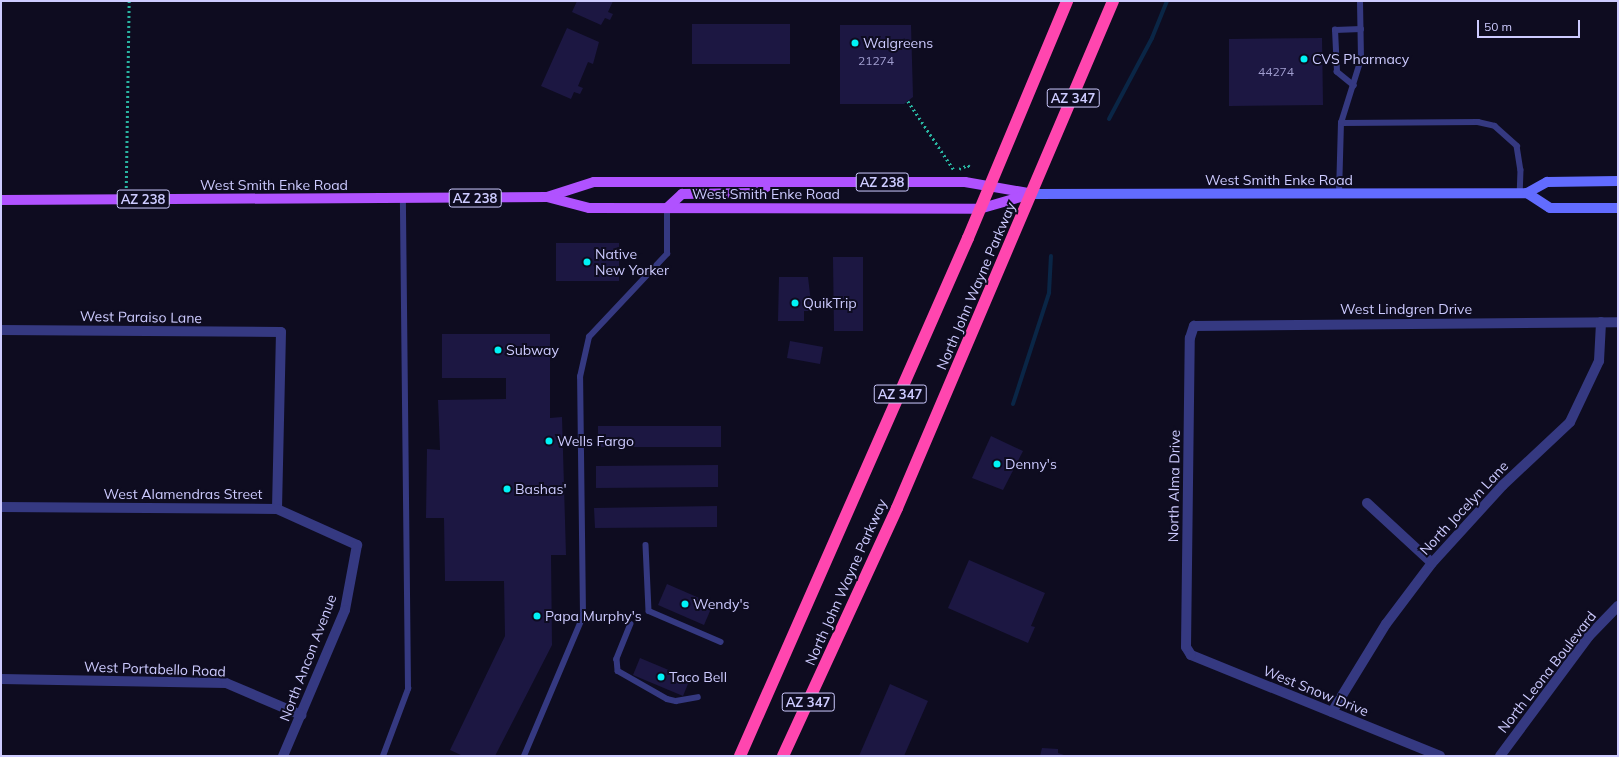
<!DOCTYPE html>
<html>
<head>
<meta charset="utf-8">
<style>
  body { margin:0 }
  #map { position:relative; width:1619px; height:757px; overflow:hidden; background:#0e0c20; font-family:Mulish,sans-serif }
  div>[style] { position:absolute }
  .stream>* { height:4px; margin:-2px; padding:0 2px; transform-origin:2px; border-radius:2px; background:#0a2646 }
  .building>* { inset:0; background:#1c1742 }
  .path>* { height:2.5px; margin-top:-1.25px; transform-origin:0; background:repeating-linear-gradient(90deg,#29b5a1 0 2px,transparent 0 5px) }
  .lane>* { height:5.5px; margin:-2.75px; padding:0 2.75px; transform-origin:2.75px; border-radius:2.75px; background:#353981 }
  .street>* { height:10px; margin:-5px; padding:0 5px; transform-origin:5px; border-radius:5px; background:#353981 }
  .secondary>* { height:10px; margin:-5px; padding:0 5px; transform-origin:5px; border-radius:5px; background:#626cff }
  .primary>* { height:10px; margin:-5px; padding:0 5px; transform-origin:5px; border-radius:5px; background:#b052ff }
  .highway>* { height:12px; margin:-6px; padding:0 6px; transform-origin:6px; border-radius:6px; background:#ff46af }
  .dots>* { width:11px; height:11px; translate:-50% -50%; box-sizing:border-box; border:2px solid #0e0c20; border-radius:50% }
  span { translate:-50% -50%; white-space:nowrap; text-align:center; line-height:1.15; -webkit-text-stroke:4px #0e0c20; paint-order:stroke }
  .number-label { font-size:12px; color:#a19ed0 }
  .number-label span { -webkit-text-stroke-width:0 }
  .shield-label span { padding:1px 3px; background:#0e0c20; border:1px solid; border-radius:3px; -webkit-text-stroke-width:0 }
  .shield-label { font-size:13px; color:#cdcbff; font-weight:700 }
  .poi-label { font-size:14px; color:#cdcbff }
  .left { translate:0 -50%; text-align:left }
  .street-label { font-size:14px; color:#cdcbff }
  .frame { position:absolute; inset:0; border:2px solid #cdcbff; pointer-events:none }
  .scale { position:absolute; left:1477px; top:20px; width:103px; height:18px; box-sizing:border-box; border:2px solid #cdcbff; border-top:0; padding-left:5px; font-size:12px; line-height:14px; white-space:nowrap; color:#cdcbff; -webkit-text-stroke:3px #0e0c20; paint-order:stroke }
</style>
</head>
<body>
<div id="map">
  <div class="stream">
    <i style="left:1109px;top:119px;width:92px;rotate:-62deg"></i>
    <i style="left:1152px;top:38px;width:40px;rotate:-68deg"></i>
    <i style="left:1013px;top:404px;width:117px;rotate:-72deg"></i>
    <i style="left:1049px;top:293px;width:37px;rotate:-87deg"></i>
  </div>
  <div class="building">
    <i style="clip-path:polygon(577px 1px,613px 1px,608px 12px,613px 14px,610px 20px,605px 18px,601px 25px,572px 12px)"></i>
    <i style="clip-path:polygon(692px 24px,790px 24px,790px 64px,692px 64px)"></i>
    <i style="clip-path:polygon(840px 25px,911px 25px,913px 97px,904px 104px,840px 104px)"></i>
    <i style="clip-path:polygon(567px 28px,599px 42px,593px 64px,588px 62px,578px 86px,583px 88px,580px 94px,574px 92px,571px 99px,541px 86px)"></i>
    <i style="clip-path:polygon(1322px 38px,1323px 105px,1229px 106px,1229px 39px)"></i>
    <i style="clip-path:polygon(556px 243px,619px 243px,619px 281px,556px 281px)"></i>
    <i style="clip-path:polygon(833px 257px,863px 257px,863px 331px,834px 331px)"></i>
    <i style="clip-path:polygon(779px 277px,808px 277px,812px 311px,804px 311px,804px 321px,778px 321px)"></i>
    <i style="clip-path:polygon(442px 334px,550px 334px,550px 418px,562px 417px,566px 555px,551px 555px,552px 645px,495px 756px,463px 756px,450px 750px,505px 636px,504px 581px,445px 581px,444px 518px,426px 518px,427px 449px,440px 450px,438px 400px,506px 399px,506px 378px,442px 378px)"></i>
    <i style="clip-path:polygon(790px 341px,823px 347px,820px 364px,787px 358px)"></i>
    <i style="clip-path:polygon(598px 426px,721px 426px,721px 447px,598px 447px)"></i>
    <i style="clip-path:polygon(991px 436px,1023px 451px,1003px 490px,972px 478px)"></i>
    <i style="clip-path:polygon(718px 465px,718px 487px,596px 488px,596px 466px)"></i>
    <i style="clip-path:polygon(717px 506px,717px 527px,595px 528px,594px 508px)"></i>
    <i style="clip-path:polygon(969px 560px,1045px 593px,1031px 626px,1035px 627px,1028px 643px,948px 608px)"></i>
    <i style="clip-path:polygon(667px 584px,713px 604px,704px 625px,658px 605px)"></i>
    <i style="clip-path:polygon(640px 658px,690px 679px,683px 696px,633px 675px)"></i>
    <i style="clip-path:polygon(890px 684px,928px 701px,904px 756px,859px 756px)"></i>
    <i style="clip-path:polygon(1042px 748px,1058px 749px,1058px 753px,1067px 756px,1040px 756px)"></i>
  </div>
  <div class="path">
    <i style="left:908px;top:101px;width:83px;rotate:56.3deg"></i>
    <i style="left:959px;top:169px;width:10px;rotate:-24deg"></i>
    <i style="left:968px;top:165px;width:4px;rotate:45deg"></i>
    <i style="left:126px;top:188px;width:187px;rotate:-89.1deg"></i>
  </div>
  <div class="lane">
    <i style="left:1354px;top:86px;width:22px;rotate:-141deg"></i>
    <i style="left:1337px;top:72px;width:42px;rotate:-92.7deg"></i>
    <i style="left:1335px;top:30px;width:26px;rotate:-2deg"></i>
    <i style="left:1341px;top:123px;width:137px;rotate:-0.4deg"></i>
    <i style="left:1478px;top:122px;width:17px;rotate:13deg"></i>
    <i style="left:1495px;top:126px;width:30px;rotate:42deg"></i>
    <i style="left:1517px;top:146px;width:24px;rotate:81deg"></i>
    <i style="left:1521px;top:170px;width:23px;rotate:92deg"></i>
    <i style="left:1339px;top:194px;width:71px;rotate:-88.4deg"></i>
    <i style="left:1341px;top:123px;width:67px;rotate:-72.6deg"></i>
    <i style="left:1361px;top:59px;width:58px;rotate:-91deg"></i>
    <i style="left:646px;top:545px;width:66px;rotate:87.4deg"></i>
    <i style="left:649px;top:611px;width:78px;rotate:23.3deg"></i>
    <i style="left:631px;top:624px;width:38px;rotate:112deg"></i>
    <i style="left:617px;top:659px;width:12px;rotate:85deg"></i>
    <i style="left:618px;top:671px;width:56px;rotate:29.7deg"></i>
    <i style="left:667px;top:699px;width:9px;rotate:13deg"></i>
    <i style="left:676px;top:701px;width:22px;rotate:-10deg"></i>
    <i style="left:383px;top:756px;width:72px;rotate:-69.5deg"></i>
    <i style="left:408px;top:689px;width:490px;rotate:-90.6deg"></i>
    <i style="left:524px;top:756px;width:152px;rotate:-67.1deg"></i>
    <i style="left:583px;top:616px;width:239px;rotate:-90.7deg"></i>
    <i style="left:580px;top:377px;width:41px;rotate:-77.3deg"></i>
    <i style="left:589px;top:337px;width:114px;rotate:-46.8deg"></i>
    <i style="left:667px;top:254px;width:46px;rotate:-90deg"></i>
  </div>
  <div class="street">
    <i style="left:1px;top:330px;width:280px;rotate:0.4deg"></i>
    <i style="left:281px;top:332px;width:177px;rotate:91.3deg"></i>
    <i style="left:1367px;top:503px;width:88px;rotate:42.7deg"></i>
    <i style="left:1px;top:507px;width:276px;rotate:0.4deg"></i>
    <i style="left:277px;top:509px;width:88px;rotate:24.2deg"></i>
    <i style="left:357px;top:545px;width:66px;rotate:100.5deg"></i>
    <i style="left:345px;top:610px;width:159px;rotate:113deg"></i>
    <i style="left:1px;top:679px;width:225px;rotate:1deg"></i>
    <i style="left:226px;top:683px;width:82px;rotate:23.1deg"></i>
    <i style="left:1332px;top:712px;width:103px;rotate:-58.5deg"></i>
    <i style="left:1386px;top:624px;width:76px;rotate:-53deg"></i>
    <i style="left:1432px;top:563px;width:105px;rotate:-47.7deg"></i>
    <i style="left:1503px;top:485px;width:92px;rotate:-43.2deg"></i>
    <i style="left:1570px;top:422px;width:68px;rotate:-64.6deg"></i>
    <i style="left:1599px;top:361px;width:39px;rotate:-87deg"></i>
    <i style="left:1440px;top:756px;width:269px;rotate:-157.9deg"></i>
    <i style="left:1191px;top:655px;width:9px;rotate:-122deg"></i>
    <i style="left:1186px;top:647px;width:309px;rotate:-89.3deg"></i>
    <i style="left:1190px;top:338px;width:13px;rotate:-72deg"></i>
    <i style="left:1194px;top:326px;width:424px;rotate:-0.5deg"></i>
    <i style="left:1500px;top:756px;width:149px;rotate:-53.4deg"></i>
    <i style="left:1589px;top:636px;width:42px;rotate:-46deg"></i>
  </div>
  <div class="secondary">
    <i style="left:1527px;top:193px;width:27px;rotate:33deg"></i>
    <i style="left:1550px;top:208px;width:68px"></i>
    <i style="left:1031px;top:194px;width:496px;rotate:-0.1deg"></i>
    <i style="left:1527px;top:193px;width:23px;rotate:-29deg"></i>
    <i style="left:1547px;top:182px;width:71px;rotate:-0.8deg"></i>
  </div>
  <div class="primary">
    <i style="left:547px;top:197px;width:49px;rotate:-17.7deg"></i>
    <i style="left:594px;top:182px;width:371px"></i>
    <i style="left:965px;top:182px;width:64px;rotate:9.9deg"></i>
    <i style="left:1px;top:200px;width:546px;rotate:-0.31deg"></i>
    <i style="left:547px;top:197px;width:43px;rotate:14.7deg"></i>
    <i style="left:589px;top:208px;width:390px;rotate:0.1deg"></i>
    <i style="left:979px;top:209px;width:54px;rotate:-16.1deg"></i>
    <i style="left:667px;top:208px;width:21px;rotate:-43deg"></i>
    <i style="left:682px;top:194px;width:75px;rotate:-0.8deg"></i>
    <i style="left:757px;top:193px;width:20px;rotate:-33deg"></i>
  </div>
  <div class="highway">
    <i style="left:740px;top:756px;width:566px;rotate:-66.24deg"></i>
    <i style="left:968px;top:238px;width:257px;rotate:-67.3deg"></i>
    <i style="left:783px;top:756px;width:273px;rotate:-65.3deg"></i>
    <i style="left:897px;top:508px;width:551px;rotate:-66.92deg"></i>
  </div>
  <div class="dots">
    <i style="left:855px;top:43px;background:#00f3f6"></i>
    <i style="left:1304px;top:59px;background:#00f3f6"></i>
    <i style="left:587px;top:262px;background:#00f3f6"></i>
    <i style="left:795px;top:303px;background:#00f3f6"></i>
    <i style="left:498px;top:350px;background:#00f3f6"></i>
    <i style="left:549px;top:441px;background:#00f3f6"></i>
    <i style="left:997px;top:464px;background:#00f3f6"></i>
    <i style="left:507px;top:489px;background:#00f3f6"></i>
    <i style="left:685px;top:604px;background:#00f3f6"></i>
    <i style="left:537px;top:616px;background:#00f3f6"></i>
    <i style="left:661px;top:677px;background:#00f3f6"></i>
  </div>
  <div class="number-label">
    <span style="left:876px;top:61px">21274</span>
    <span style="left:1276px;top:72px">44274</span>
  </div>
  <div class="shield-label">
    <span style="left:1073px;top:98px">AZ 347</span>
    <span style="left:882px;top:182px">AZ 238</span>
    <span style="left:475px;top:198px">AZ 238</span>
    <span style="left:143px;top:199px">AZ 238</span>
    <span style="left:900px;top:394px">AZ 347</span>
    <span style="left:808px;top:702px">AZ 347</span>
  </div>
  <div class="poi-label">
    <span class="left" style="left:863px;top:43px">Walgreens</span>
    <span class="left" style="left:1312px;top:59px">CVS Pharmacy</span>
    <span class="left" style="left:595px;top:262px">Native<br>New Yorker</span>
    <span class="left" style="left:803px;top:303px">QuikTrip</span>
    <span class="left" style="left:506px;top:350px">Subway</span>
    <span class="left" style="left:557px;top:441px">Wells Fargo</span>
    <span class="left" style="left:1005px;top:464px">Denny's</span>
    <span class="left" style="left:515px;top:489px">Bashas'</span>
    <span class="left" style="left:693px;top:604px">Wendy's</span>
    <span class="left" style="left:545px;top:616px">Papa Murphy's</span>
    <span class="left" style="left:669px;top:677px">Taco Bell</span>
  </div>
  <div class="street-label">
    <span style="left:1279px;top:180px">West Smith Enke Road</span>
    <span style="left:274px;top:185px">West Smith Enke Road</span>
    <span style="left:766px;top:194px">West Smith Enke Road</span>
    <span style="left:976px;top:286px;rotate:-67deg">North John Wayne Parkway</span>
    <span style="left:1406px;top:309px">West Lindgren Drive</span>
    <span style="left:141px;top:317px;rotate:1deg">West Paraiso Lane</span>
    <span style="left:1174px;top:486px;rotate:-89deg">North Alma Drive</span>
    <span style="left:183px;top:494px">West Alamendras Street</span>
    <span style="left:1464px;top:508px;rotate:-47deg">North Jocelyn Lane</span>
    <span style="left:846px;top:582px;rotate:-66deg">North John Wayne Parkway</span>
    <span style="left:308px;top:658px;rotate:-69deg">North Ancon Avenue</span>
    <span style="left:155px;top:669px;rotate:2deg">West Portabello Road</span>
    <span style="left:1547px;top:672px;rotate:-52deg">North Leona Boulevard</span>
    <span style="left:1316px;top:691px;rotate:22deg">West Snow Drive</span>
  </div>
  <div class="frame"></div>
  <div class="scale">50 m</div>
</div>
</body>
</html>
